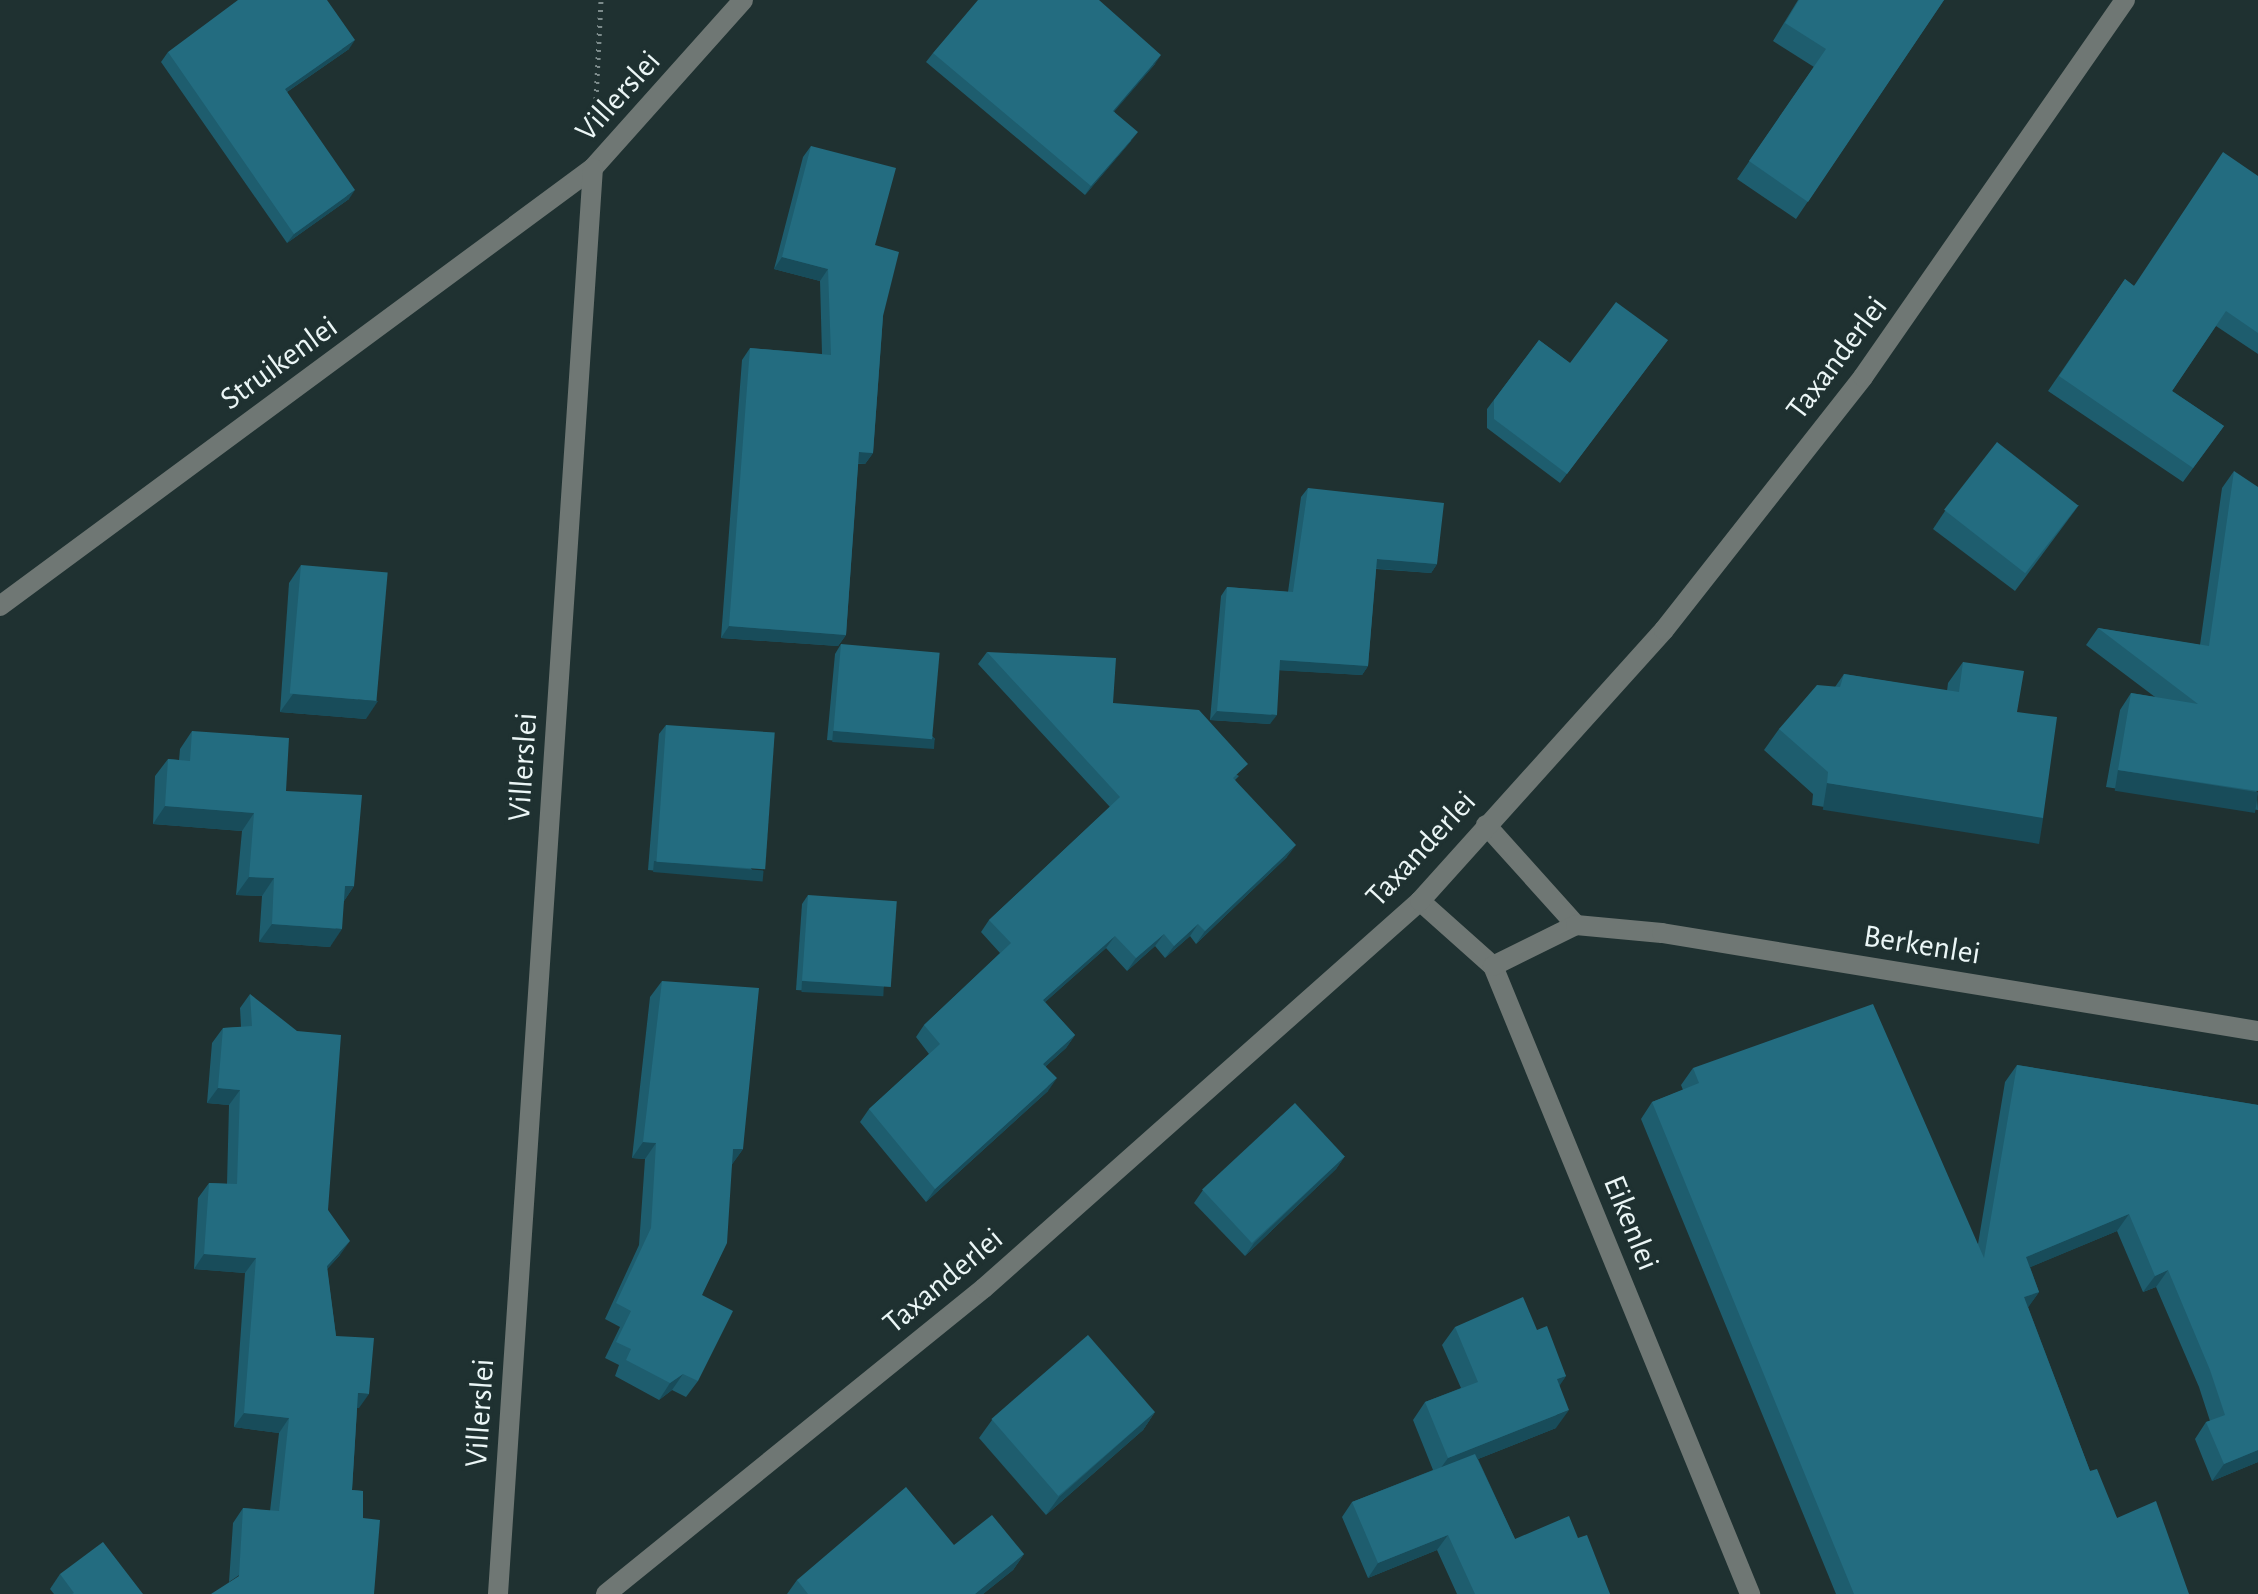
<!DOCTYPE html>
<style>
body{margin:0}
#map{position:relative;width:2258px;height:1594px;overflow:hidden;background:#1f3131;font-family:"Alegreya Sans",sans-serif}
div>[style]{position:absolute}
.path>*{height:5px;margin-top:-2.5px;transform-origin:0;background:repeating-linear-gradient(90deg,#7c8b8b 0 2px,transparent 0 8px)}
.minor>*{height:20px;margin:-10px;padding:0 10px;transform-origin:10px;border-radius:10px;background:#6f7774}
.wall>*{inset:0;background:#1e5d6e}
.shaded-wall>*{inset:0;background:#184c5a;transform-origin:0 0}
.building>*{inset:0;background:#236c80;transform-origin:0 0}
span{translate:-50% -50%;white-space:nowrap;text-align:center;line-height:1.15;-webkit-text-stroke:7px #1f3131;paint-order:stroke}
.street-label{font-size:32px;color:#ebf6f6}
</style>
<div id="map">
<div class="path">
<div style="left:596px;top:99px;width:99px;rotate:-87.1deg"></div>
</div>
<div class="minor">
<div style="left:0;top:606px;width:737px;rotate:-36.45deg"></div>
<div style="left:593px;top:168px;width:225px;rotate:-48.2deg"></div>
<div style="left:1486px;top:825px;width:135px;rotate:48deg"></div>
<div style="left:1420px;top:901px;width:98px;rotate:41.7deg"></div>
<div style="left:1493px;top:966px;width:679px;rotate:67.74deg"></div>
<div style="left:1493px;top:966px;width:93px;rotate:-26.3deg"></div>
<div style="left:1576px;top:925px;width:86px;rotate:5.3deg"></div>
<div style="left:1662px;top:933px;width:604px;rotate:9.34deg"></div>
<div style="left:498px;top:1594px;width:1429px;rotate:-86.19deg"></div>
<div style="left:606px;top:1594px;width:486px;rotate:-39deg"></div>
<div style="left:984px;top:1288px;width:583px;rotate:-41.59deg"></div>
<div style="left:1420px;top:901px;width:365px;rotate:-48deg"></div>
<div style="left:1664px;top:630px;width:322px;rotate:-51.8deg"></div>
<div style="left:1863px;top:377px;width:459px;rotate:-55.2deg"></div>
</div>
<div class="wall">
<div style="clip-path:polygon(1798px 0,1944px 0,1796px 219px,1737px 179px,1814px 67px,1773px 41px)"></div>
<div style="clip-path:polygon(349px 49px,287px 92px,349px 199px,287px 243px,161px 62px,168px 52px)"></div>
<div style="clip-path:polygon(933px 53px,1155px 64px,1114px 111px,1131px 141px,1085px 195px,926px 62px)"></div>
<div style="clip-path:polygon(811px 146px,875px 245px,883px 316px,873px 453px,865px 464px,858px 464px,846px 635px,838px 646px,721px 638px,742px 360px,750px 348px,822px 354px,820px 281px,774px 269px,803px 157px)"></div>
<div style="clip-path:polygon(2258px 176px,2258px 354px,2216px 326px,2172px 391px,2224px 426px,2183px 482px,2048px 391px,2125px 279px,2134px 286px)"></div>
<div style="clip-path:polygon(1539px 340px,1570px 363px,1668px 340px,1560px 483px,1487px 428px,1487px 409px)"></div>
<div style="clip-path:polygon(2234px 471px,2258px 810px,2106px 787px,2120px 710px,2131px 693px,2155px 697px,2086px 645px,2098px 628px,2200px 645px,2222px 488px)"></div>
<div style="clip-path:polygon(1308px 488px,1437px 564px,1431px 573px,1376px 569px,1368px 666px,1362px 675px,1279px 670px,1270px 724px,1210px 720px,1221px 596px,1227px 587px,1288px 592px,1301px 497px)"></div>
<div style="clip-path:polygon(2079px 505px,2015px 591px,1933px 529px,1945px 511px)"></div>
<div style="clip-path:polygon(301px 565px,366px 719px,280px 712px,289px 583px)"></div>
<div style="clip-path:polygon(841px 644px,935px 739px,928px 748px,827px 740px,835px 654px)"></div>
<div style="clip-path:polygon(987px 652px,1113px 703px,1239px 776px,1235px 780px,1287px 857px,1196px 944px,1190px 936px,1165px 958px,1155px 946px,1127px 971px,1106px 948px,1045px 1002px,1075px 1035px,1066px 1048px,1046px 1066px,1048px 1091px,926px 1202px,860px 1122px,869px 1109px,929px 1054px,916px 1037px,924px 1025px,1000px 953px,981px 932px,989px 920px,1110px 807px,978px 664px)"></div>
<div style="clip-path:polygon(1963px 662px,2017px 712px,2043px 818px,2028px 840px,1812px 805px,1813px 794px,1764px 750px,1779px 729px,1835px 687px,1844px 674px,1947px 691px,1948px 683px)"></div>
<div style="clip-path:polygon(666px 725px,758px 880px,648px 870px,659px 734px)"></div>
<div style="clip-path:polygon(192px 731px,286px 791px,354px 886px,344px 901px,330px 947px,259px 942px,262px 896px,236px 895px,242px 831px,153px 824px,155px 776px,168px 759px,179px 760px,180px 749px)"></div>
<div style="clip-path:polygon(808px 895px,884px 986px,878px 995px,796px 990px,802px 904px)"></div>
<div style="clip-path:polygon(662px 981px,743px 1149px,732px 1164px,702px 1295px,698px 1381px,686px 1397px,672px 1390px,659px 1400px,615px 1376px,619px 1365px,605px 1358px,620px 1327px,605px 1319px,639px 1245px,645px 1159px,632px 1158px,650px 997px)"></div>
<div style="clip-path:polygon(250px 994px,328px 1210px,340px 1255px,327px 1269px,336px 1336px,359px 1408px,357px 1408px,352px 1490px,363px 1491px,229px 1582px,233px 1523px,243px 1508px,270px 1511px,279px 1433px,234px 1427px,245px 1273px,194px 1269px,198px 1198px,209px 1183px,227px 1184px,229px 1105px,207px 1103px,212px 1043px,223px 1028px,241px 1027px,240px 1008px)"></div>
<div style="clip-path:polygon(2017px 1065px,2258px 1105px,2258px 1462px,2212px 1481px,2195px 1439px,2206px 1422px,2210px 1421px,2199px 1387px,2156px 1287px,2143px 1292px,2117px 1231px,2030px 1267px,2039px 1292px,2028px 1307px,2090px 1471px,2117px 1518px,2189px 1594px,1836px 1594px,1641px 1119px,1652px 1102px,1683px 1090px,1681px 1085px,1693px 1068px,1978px 1244px,2005px 1082px)"></div>
<div style="clip-path:polygon(1345px 1156px,1336px 1169px,1245px 1256px,1194px 1203px,1203px 1190px)"></div>
<div style="clip-path:polygon(1455px 1327px,1537px 1330px,1566px 1376px,1559px 1385px,1556px 1428px,1478px 1459px,1515px 1539px,1578px 1538px,1610px 1594px,1457px 1594px,1437px 1550px,1368px 1578px,1342px 1517px,1352px 1502px,1433px 1470px,1413px 1420px,1425px 1402px,1461px 1388px,1442px 1345px)"></div>
<div style="clip-path:polygon(1155px 1412px,1143px 1430px,1046px 1515px,979px 1438px,992px 1420px)"></div>
<div style="clip-path:polygon(954px 1545px,1024px 1554px,1013px 1570px,983px 1594px,787px 1594px,797px 1580px)"></div>
<div style="clip-path:polygon(60px 1574px,143px 1594px,54px 1594px,50px 1589px)"></div>
</div>
<div class="shaded-wall">
<div style="clip-path:polygon(355px 40px,349px 49px,278px 98px,285px 89px)"></div>
<div style="clip-path:polygon(1161px 55px,1155px 64px,1107px 120px,1113px 111px)"></div>
<div style="clip-path:polygon(1138px 132px,1131px 141px,1085px 195px,1091px 186px)"></div>
<div style="clip-path:polygon(355px 190px,349px 199px,287px 243px,294px 234px)"></div>
<div style="clip-path:polygon(782px 257px,828px 269px,820px 281px,774px 269px)"></div>
<div style="clip-path:polygon(859px 452px,873px 453px,865px 464px,851px 463px)"></div>
<div style="clip-path:polygon(1377px 559px,1437px 564px,1431px 573px,1370px 568px)"></div>
<div style="clip-path:polygon(729px 626px,846px 635px,838px 646px,721px 638px)"></div>
<div style="clip-path:polygon(1280px 660px,1368px 666px,1362px 675px,1274px 670px)"></div>
<div style="clip-path:polygon(293px 694px,378px 701px,366px 719px,280px 712px)"></div>
<div style="clip-path:polygon(1217px 711px,1277px 715px,1270px 724px,1210px 720px)"></div>
<div style="left:833px;top:731px;width:102px;height:11px;rotate:4deg"></div>
<div style="left:2118px;top:770px;width:142px;height:21px;rotate:9deg"></div>
<div style="left:1827px;top:783px;width:219px;height:27px;rotate:9deg"></div>
<div style="clip-path:polygon(165px 806px,254px 813px,242px 831px,153px 824px)"></div>
<div style="clip-path:polygon(1296px 845px,1287px 857px,1196px 944px,1205px 931px)"></div>
<div style="left:654px;top:861px;width:110px;height:11px;rotate:5deg"></div>
<div style="clip-path:polygon(249px 877px,274px 878px,262px 896px,236px 895px)"></div>
<div style="clip-path:polygon(345px 886px,354px 886px,342px 904px)"></div>
<div style="clip-path:polygon(272px 924px,342px 929px,330px 947px,259px 942px)"></div>
<div style="clip-path:polygon(1198px 924px,1190px 936px,1165px 958px,1174px 946px)"></div>
<div style="clip-path:polygon(1164px 934px,1155px 946px,1127px 971px,1136px 958px)"></div>
<div style="clip-path:polygon(1115px 936px,1106px 948px,1034px 1012px,1043px 1000px)"></div>
<div style="left:802px;top:981px;width:82px;height:11px;rotate:3deg"></div>
<div style="clip-path:polygon(1075px 1035px,1066px 1048px,1035px 1076px,1043px 1064px)"></div>
<div style="clip-path:polygon(1057px 1078px,1048px 1091px,926px 1202px,935px 1189px)"></div>
<div style="clip-path:polygon(218px 1088px,240px 1090px,229px 1105px,207px 1103px)"></div>
<div style="clip-path:polygon(643px 1142px,656px 1143px,645px 1159px,632px 1158px)"></div>
<div style="clip-path:polygon(733px 1149px,743px 1149px,731px 1166px)"></div>
<div style="clip-path:polygon(1345px 1156px,1336px 1169px,1245px 1256px,1254px 1243px)"></div>
<div style="clip-path:polygon(2129px 1214px,2117px 1231px,2014px 1274px,2026px 1257px)"></div>
<div style="clip-path:polygon(350px 1241px,340px 1255px,316px 1281px,327px 1266px)"></div>
<div style="clip-path:polygon(204px 1254px,256px 1258px,245px 1273px,194px 1269px)"></div>
<div style="clip-path:polygon(2168px 1270px,2156px 1287px,2143px 1292px,2155px 1276px)"></div>
<div style="clip-path:polygon(2039px 1292px,2027px 1309px,2024px 1297px)"></div>
<div style="clip-path:polygon(683px 1374px,672px 1390px,659px 1400px,670px 1383px)"></div>
<div style="clip-path:polygon(1566px 1376px,1554px 1394px,1557px 1379px)"></div>
<div style="clip-path:polygon(358px 1393px,369px 1394px,359px 1408px,347px 1408px)"></div>
<div style="clip-path:polygon(1569px 1410px,1556px 1428px,1435px 1476px,1448px 1458px)"></div>
<div style="clip-path:polygon(1155px 1412px,1143px 1430px,1046px 1515px,1059px 1497px)"></div>
<div style="clip-path:polygon(244px 1413px,289px 1418px,279px 1433px,234px 1427px)"></div>
<div style="clip-path:polygon(2258px 1450px,2258px 1462px,2212px 1481px,2224px 1464px)"></div>
<div style="clip-path:polygon(1448px 1535px,1437px 1550px,1368px 1578px,1378px 1563px)"></div>
<div style="clip-path:polygon(1024px 1554px,1013px 1570px,983px 1594px,975px 1594px)"></div>
</div>
<div class="building">
<div style="clip-path:polygon(238px 0,327px 0,355px 40px,285px 89px,355px 190px,294px 234px,168px 52px)"></div>
<div style="clip-path:polygon(978px 0,1099px 0,1161px 55px,1113px 111px,1138px 132px,1091px 186px,933px 53px)"></div>
<div style="clip-path:polygon(1799px 0,1944px 0,1808px 202px,1749px 161px,1826px 49px,1785px 23px)"></div>
<div style="clip-path:polygon(811px 146px,896px 168px,875px 245px,899px 252px,883px 316px,873px 453px,859px 452px,846px 635px,729px 626px,750px 348px,831px 355px,828px 269px,782px 257px)"></div>
<div style="clip-path:polygon(2223px 152px,2258px 176px,2258px 333px,2226px 311px,2172px 391px,2224px 426px,2193px 468px,2059px 376px,2125px 279px,2134px 286px)"></div>
<div style="clip-path:polygon(1616px 302px,1668px 340px,1567px 474px,1494px 419px,1494px 400px,1539px 340px,1570px 363px)"></div>
<div style="left:1997px;top:442px;width:103px;height:86px;rotate:38deg"></div>
<div style="clip-path:polygon(2234px 471px,2258px 487px,2258px 791px,2118px 770px,2131px 693px,2198px 704px,2098px 628px,2209px 646px)"></div>
<div style="clip-path:polygon(1308px 488px,1444px 503px,1437px 564px,1377px 559px,1368px 666px,1280px 660px,1277px 715px,1217px 711px,1227px 587px,1293px 592px)"></div>
<div style="left:301px;top:565px;width:87px;height:129px;rotate:5deg"></div>
<div style="left:841px;top:644px;width:99px;height:87px;rotate:5deg"></div>
<div style="clip-path:polygon(987px 652px,1116px 658px,1113px 703px,1199px 710px,1248px 764px,1233px 778px,1296px 845px,1205px 931px,1198px 924px,1174px 946px,1164px 934px,1136px 958px,1115px 936px,1043px 1000px,1075px 1035px,1043px 1064px,1057px 1078px,935px 1189px,869px 1109px,940px 1044px,924px 1025px,1011px 943px,989px 920px,1120px 797px)"></div>
<div style="clip-path:polygon(1963px 662px,2024px 671px,2017px 712px,2057px 717px,2043px 818px,1827px 783px,1828px 772px,1779px 729px,1817px 685px,1840px 687px,1844px 674px,1959px 692px)"></div>
<div style="left:666px;top:725px;width:109px;height:137px;rotate:4deg"></div>
<div style="clip-path:polygon(192px 731px,289px 738px,286px 791px,362px 795px,354px 886px,345px 886px,342px 929px,272px 924px,274px 878px,249px 877px,254px 813px,165px 806px,168px 759px,190px 761px)"></div>
<div style="left:808px;top:895px;width:89px;height:86px;rotate:4deg"></div>
<div style="clip-path:polygon(662px 981px,759px 988px,743px 1149px,733px 1149px,727px 1243px,702px 1295px,733px 1311px,698px 1381px,683px 1374px,670px 1383px,626px 1360px,631px 1349px,616px 1342px,631px 1311px,616px 1303px,651px 1228px,656px 1143px,643px 1142px)"></div>
<div style="clip-path:polygon(250px 994px,297px 1031px,341px 1035px,328px 1210px,350px 1241px,327px 1266px,336px 1336px,374px 1338px,369px 1394px,358px 1393px,352px 1490px,363px 1491px,363px 1518px,380px 1520px,374px 1594px,211px 1594px,239px 1576px,243px 1508px,279px 1511px,289px 1418px,244px 1413px,256px 1258px,204px 1254px,209px 1183px,237px 1184px,240px 1090px,218px 1088px,223px 1028px,252px 1026px)"></div>
<div style="clip-path:polygon(1873px 1004px,1984px 1258px,2017px 1065px,2258px 1105px,2258px 1450px,2224px 1464px,2206px 1422px,2225px 1415px,2210px 1370px,2168px 1270px,2155px 1276px,2129px 1214px,2026px 1257px,2039px 1292px,2024px 1297px,2090px 1471px,2097px 1469px,2117px 1518px,2156px 1501px,2189px 1594px,1854px 1594px,1652px 1102px,1699px 1083px,1693px 1068px)"></div>
<div style="left:1295px;top:1103px;width:73px;height:127px;rotate:47deg"></div>
<div style="clip-path:polygon(1523px 1297px,1537px 1330px,1547px 1326px,1566px 1376px,1557px 1379px,1569px 1410px,1448px 1458px,1425px 1402px,1478px 1382px,1455px 1327px)"></div>
<div style="left:1088px;top:1335px;width:102px;height:128px;rotate:49deg"></div>
<div style="clip-path:polygon(1475px 1454px,1515px 1539px,1569px 1516px,1578px 1538px,1587px 1535px,1610px 1594px,1475px 1594px,1448px 1535px,1378px 1563px,1352px 1502px)"></div>
<div style="clip-path:polygon(906px 1487px,954px 1545px,992px 1515px,1024px 1554px,975px 1594px,808px 1594px,797px 1580px)"></div>
<div style="clip-path:polygon(103px 1542px,143px 1594px,72px 1594px,74px 1593px,60px 1574px)"></div>
</div>
<div class="street-label">
<span style="left:618px;top:96px;rotate:-48deg">Villerslei</span>
<span style="left:1837px;top:358px;rotate:-53deg">Taxanderlei</span>
<span style="left:279px;top:363px;rotate:-36deg">Struikenlei</span>
<span style="left:523px;top:767px;rotate:-86deg">Villerslei</span>
<span style="left:1421px;top:849px;rotate:-47deg">Taxanderlei</span>
<span style="left:1922px;top:945px;rotate:9deg">Berkenlei</span>
<span style="left:1631px;top:1223px;rotate:68deg">Eikenlei</span>
<span style="left:943px;top:1281px;rotate:-40deg">Taxanderlei</span>
<span style="left:480px;top:1413px;rotate:-86deg">Villerslei</span>
</div>
</div>
